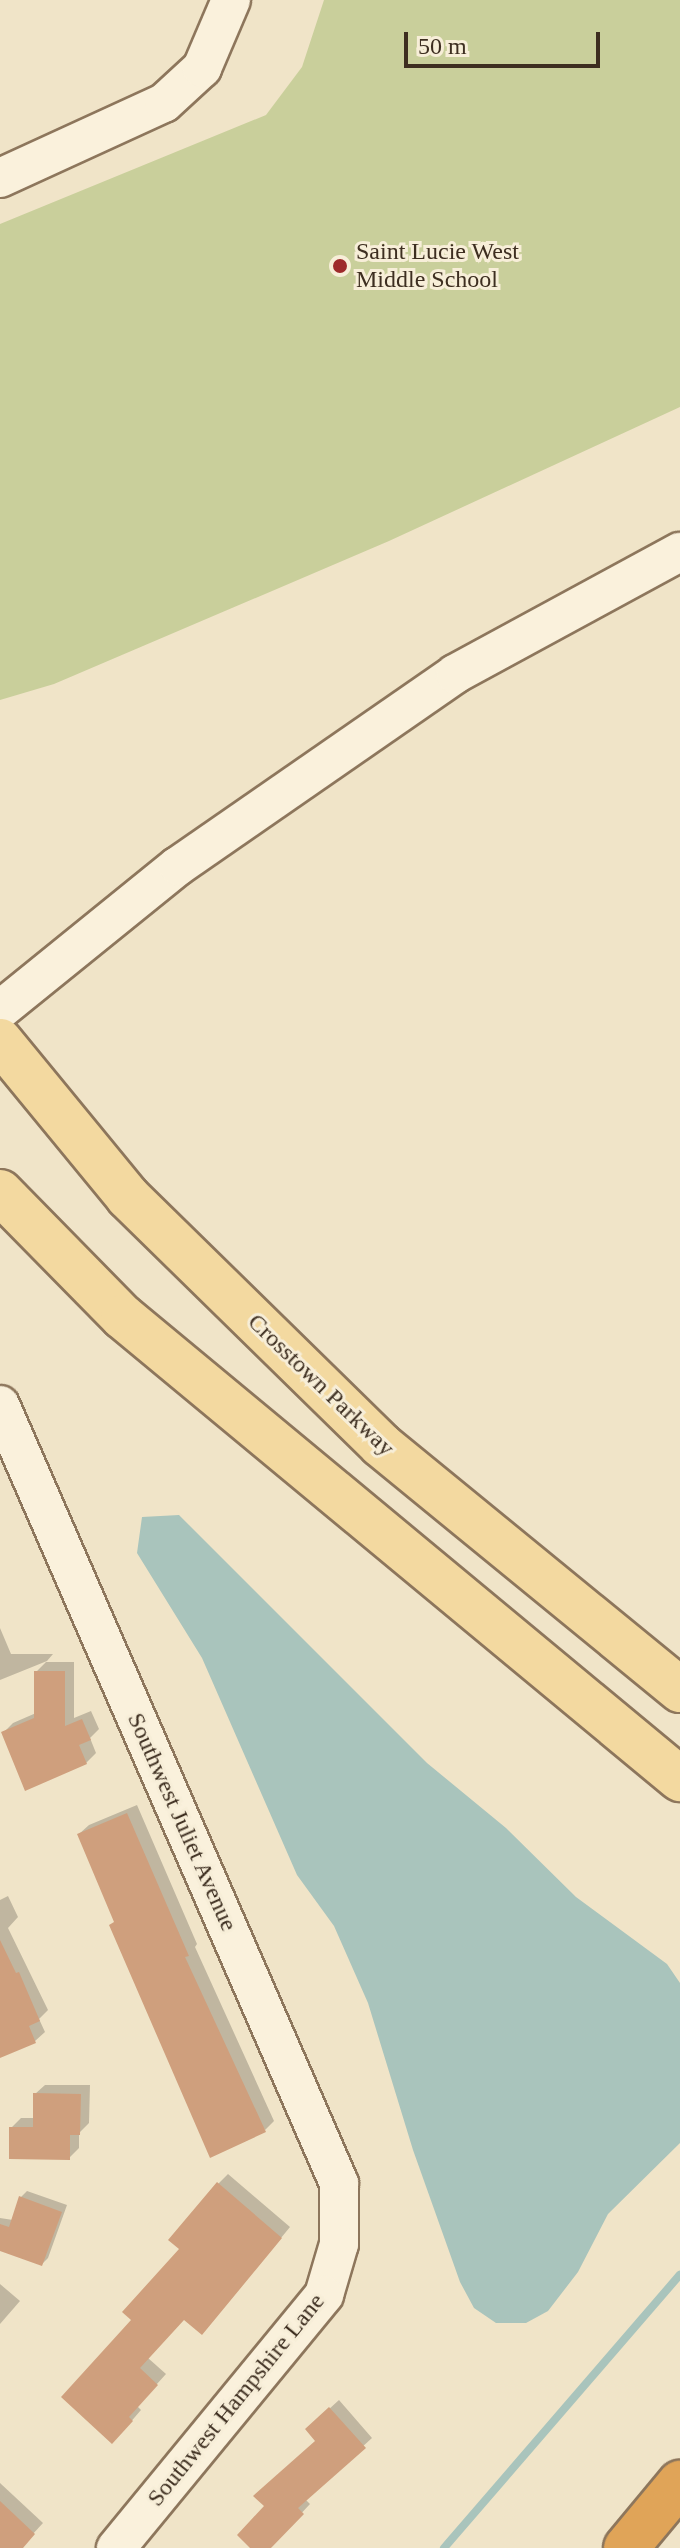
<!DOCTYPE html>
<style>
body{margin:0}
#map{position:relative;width:680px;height:2548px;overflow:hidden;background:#f0e4c8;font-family:"Times New Roman",serif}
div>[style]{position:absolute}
.green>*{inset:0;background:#c9cf9b}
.water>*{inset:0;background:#a9c4bc}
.shadow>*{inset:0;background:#0003}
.stream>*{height:8px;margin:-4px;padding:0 4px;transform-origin:4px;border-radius:4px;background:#a9c4bc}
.building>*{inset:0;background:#cf9f7d}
.roads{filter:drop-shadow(2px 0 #8d765c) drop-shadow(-2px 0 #8d765c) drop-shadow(0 2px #8d765c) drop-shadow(0 -2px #8d765c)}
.minor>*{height:38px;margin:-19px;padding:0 19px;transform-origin:19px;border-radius:19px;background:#faf1dc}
.major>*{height:44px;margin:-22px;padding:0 22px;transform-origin:22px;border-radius:22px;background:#f3d9a0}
.highway>*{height:44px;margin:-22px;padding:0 22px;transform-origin:22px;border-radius:22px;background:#e0a458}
.dots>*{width:22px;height:22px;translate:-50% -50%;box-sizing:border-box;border:4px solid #f7eed8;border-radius:50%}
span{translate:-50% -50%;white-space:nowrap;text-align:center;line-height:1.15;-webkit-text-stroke:6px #f7eed8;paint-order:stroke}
.poi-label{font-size:24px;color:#3d2e20}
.left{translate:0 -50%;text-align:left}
.street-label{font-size:24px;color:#3d2e20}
.scale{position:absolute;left:404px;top:32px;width:196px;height:36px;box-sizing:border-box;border:4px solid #3d2e20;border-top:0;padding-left:10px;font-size:24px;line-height:28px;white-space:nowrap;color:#3d2e20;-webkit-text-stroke:6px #f7eed8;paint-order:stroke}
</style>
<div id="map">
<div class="green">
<div style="clip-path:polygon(324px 0,680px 0,680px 407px,389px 541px,54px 684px,0 700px,0 224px,266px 115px,302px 67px)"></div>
</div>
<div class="water">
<div style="clip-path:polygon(179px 1515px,427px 1763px,506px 1828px,576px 1897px,667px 1964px,680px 1983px,680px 2143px,608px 2214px,578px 2272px,548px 2311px,526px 2323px,496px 2323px,474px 2308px,460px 2282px,413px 2150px,368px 2003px,334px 1926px,297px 1875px,202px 1658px,137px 1553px,142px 1517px)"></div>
</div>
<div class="shadow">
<div style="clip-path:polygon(0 1628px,11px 1654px,53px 1654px,47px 1661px,0 1680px)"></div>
<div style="clip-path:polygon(46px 1662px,74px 1662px,74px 1718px,91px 1711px,99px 1729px,90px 1738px,96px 1753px,86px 1763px,3px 1733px,13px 1723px,36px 1713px,36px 1672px)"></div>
<div style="clip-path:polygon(137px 1805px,197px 1944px,195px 1947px,274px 2121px,265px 2130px,116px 1920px,79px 1834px,89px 1825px)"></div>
<div style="clip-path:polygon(8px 1896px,18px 1917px,8px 1928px,48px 2010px,39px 2019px,45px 2032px,35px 2041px,0 2056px,0 1900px)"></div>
<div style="clip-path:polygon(45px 2085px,90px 2085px,89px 2123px,79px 2133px,79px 2148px,69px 2158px,11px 2128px,21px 2118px,35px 2118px,35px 2094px)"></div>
<div style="clip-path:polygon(228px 2174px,290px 2227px,211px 2323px,185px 2317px,148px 2358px,166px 2374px,137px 2406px,141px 2410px,122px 2432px,134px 2320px,182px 2249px,218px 2184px)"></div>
<div style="clip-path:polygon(27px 2191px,67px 2205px,48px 2258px,42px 2264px,0 2249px,0 2218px,13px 2220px,21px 2197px)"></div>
<div style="clip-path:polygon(0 2284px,20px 2301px,0 2324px)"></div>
<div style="clip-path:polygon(339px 2400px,372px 2438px,305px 2499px,310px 2504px,269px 2548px,253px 2548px,267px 2506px,318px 2440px,316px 2421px)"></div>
<div style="clip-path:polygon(0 2483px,43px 2523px,20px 2548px,0 2548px)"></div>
</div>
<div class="stream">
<div style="left:444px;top:2548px;width:361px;rotate:-49.2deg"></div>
</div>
<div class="building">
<div style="clip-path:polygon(34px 1671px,65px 1671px,65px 1726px,82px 1719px,91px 1740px,79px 1745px,87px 1764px,25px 1791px,1px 1732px,34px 1718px)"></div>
<div style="clip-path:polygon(127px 1813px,189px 1956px,185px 1957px,266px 2132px,210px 2158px,109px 1925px,114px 1922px,77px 1834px)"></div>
<div style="clip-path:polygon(0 1940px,16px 1973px,19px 1972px,40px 2021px,29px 2026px,36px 2043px,0 2058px)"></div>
<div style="clip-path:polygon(33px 2093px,81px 2094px,80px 2135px,70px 2135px,70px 2160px,9px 2159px,9px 2127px,33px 2127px)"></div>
<div style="clip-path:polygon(217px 2182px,282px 2238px,202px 2335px,184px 2320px,140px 2368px,158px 2385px,129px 2417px,133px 2421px,112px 2444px,61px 2397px,131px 2320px,122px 2312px,179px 2249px,168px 2240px)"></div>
<div style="clip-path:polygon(19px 2196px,62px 2212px,42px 2266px,0 2251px,0 2224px,9px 2227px)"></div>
<div style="clip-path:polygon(329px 2407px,366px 2448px,298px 2508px,304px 2514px,271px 2548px,250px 2548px,237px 2535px,264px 2506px,253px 2496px,315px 2441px,305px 2429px)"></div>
<div style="clip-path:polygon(0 2501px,35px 2534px,23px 2548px,0 2548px)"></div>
</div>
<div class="roads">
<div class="minor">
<div style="left:0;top:178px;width:180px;rotate:-24.6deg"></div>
<div style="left:164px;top:103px;width:52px;rotate:-42.6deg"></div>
<div style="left:202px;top:68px;width:74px;rotate:-66.9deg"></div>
<div style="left:0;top:1010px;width:229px;rotate:-39deg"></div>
<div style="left:178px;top:866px;width:337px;rotate:-34.7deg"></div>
<div style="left:455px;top:674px;width:256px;rotate:-28.5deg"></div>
<div style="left:0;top:1405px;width:849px;rotate:66.46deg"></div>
<div style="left:339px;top:2183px;width:61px;rotate:90deg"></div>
<div style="left:339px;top:2244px;width:53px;rotate:106.4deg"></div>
<div style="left:324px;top:2295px;width:328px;rotate:129.4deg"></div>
</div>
<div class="major">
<div style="left:0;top:1041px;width:202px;rotate:50.6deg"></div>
<div style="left:128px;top:1197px;width:354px;rotate:44.4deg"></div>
<div style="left:381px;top:1445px;width:387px;rotate:39.3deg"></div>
<div style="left:0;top:1192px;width:175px;rotate:45.5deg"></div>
<div style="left:123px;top:1317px;width:724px;rotate:39.67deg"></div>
</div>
<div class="highway">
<div style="left:626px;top:2548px;width:85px;rotate:-50.3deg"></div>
</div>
</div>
<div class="dots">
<div style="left:340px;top:266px;background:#9e2a2b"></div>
</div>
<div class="poi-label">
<span class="left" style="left:356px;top:266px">Saint Lucie West<br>Middle School</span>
</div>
<div class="street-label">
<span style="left:321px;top:1385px;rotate:44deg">Crosstown Parkway</span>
<span style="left:182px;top:1822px;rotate:66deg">Southwest Juliet Avenue</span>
<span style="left:236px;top:2400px;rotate:-51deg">Southwest Hampshire Lane</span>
</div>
<div class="scale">50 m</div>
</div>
